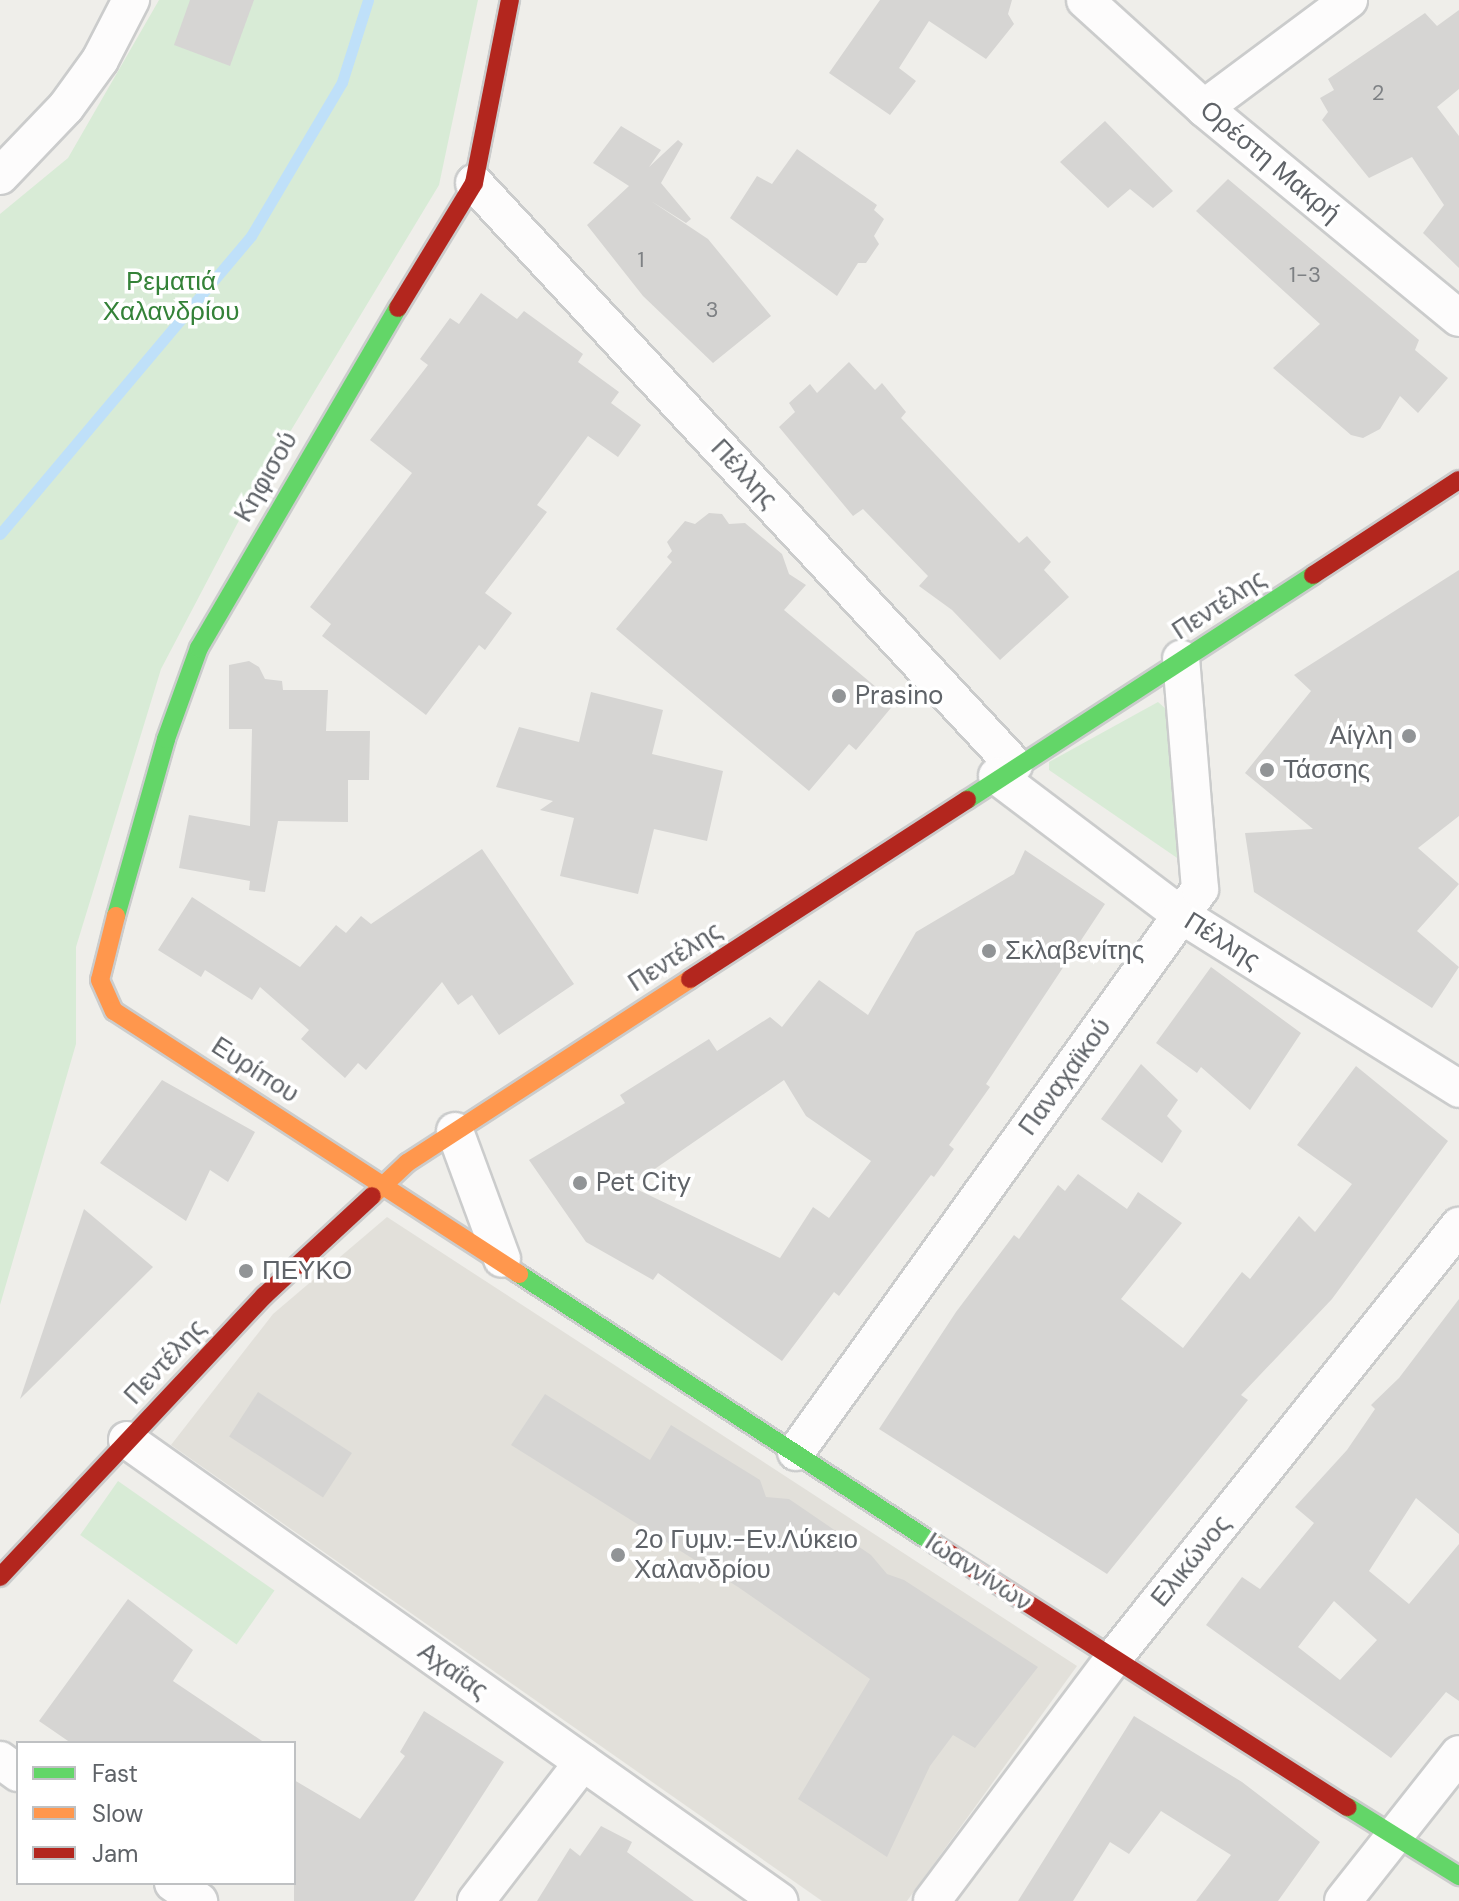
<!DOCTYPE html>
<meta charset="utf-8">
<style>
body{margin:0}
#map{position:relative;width:1459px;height:1901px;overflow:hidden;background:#efeeea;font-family:"DM Sans",sans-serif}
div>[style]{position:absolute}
.education>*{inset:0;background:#e2e0da}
.green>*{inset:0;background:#d8ebd6;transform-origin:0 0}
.stream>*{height:11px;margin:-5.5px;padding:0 5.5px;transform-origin:5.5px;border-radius:5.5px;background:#bfe0f9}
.building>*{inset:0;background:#d6d5d3;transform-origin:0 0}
.roads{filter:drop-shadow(2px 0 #cbcccc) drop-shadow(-2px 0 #cbcccc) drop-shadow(0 2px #cbcccc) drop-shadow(0 -2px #cbcccc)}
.street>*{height:36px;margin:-18px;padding:0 18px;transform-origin:18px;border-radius:18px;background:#fdfcfc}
.fast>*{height:18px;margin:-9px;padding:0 9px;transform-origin:9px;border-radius:9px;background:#63d668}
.slow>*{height:18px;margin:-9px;padding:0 9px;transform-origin:9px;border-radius:9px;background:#ff974d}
.jam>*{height:18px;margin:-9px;padding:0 9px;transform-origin:9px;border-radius:9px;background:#b3261e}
.dots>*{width:22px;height:22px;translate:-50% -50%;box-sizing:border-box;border:4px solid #fff;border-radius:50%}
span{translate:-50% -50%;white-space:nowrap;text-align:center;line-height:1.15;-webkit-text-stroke:7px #fff;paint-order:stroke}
.number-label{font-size:22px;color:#7e8184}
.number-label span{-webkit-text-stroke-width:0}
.street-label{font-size:26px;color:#5f6368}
.park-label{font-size:26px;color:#348238}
.poi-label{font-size:26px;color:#5f6368}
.left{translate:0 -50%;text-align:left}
.right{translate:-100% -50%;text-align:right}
.legend{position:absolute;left:16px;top:1741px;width:280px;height:144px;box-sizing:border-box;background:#fff;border:2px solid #bfc1c3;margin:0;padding:10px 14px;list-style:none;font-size:24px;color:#5f6368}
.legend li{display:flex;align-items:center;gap:16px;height:40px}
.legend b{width:40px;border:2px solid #bfc1c3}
</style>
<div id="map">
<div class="education">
<div style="clip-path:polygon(387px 1217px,1077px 1666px,907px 1901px,822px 1901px,171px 1445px,273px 1314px)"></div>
</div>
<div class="green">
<div style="clip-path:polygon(159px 0,478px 0,439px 185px,255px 490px,161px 669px,76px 947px,76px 1044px,0 1305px,0 214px,68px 158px)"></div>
<div style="clip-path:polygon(1158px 702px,1166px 709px,1187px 851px,1183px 862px,1049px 770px,1049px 762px)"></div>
<div style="left:118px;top:1481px;width:191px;height:66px;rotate:35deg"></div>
</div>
<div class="stream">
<div style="left:0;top:534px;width:390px;rotate:-49.9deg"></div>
<div style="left:251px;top:236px;width:179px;rotate:-59.4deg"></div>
<div style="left:342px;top:82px;width:86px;rotate:-72.4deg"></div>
</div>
<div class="building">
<div style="clip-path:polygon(190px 0,254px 0,230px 66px,174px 45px)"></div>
<div style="clip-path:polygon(880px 0,1012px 0,1008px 14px,1014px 24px,986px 59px,929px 21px,899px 68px,916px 81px,890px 115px,829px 73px)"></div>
<div style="clip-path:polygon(1459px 10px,1459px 89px,1437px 107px,1459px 136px,1459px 268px,1423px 233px,1444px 205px,1412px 157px,1369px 178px,1322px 120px,1328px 112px,1320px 98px,1334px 90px,1328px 79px,1425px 13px,1437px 26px)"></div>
<div style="clip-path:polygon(1105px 121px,1173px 191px,1153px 208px,1130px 189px,1108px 208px,1060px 162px)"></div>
<div style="clip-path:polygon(621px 126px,661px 150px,649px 167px,678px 140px,683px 144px,661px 183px,691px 219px,686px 223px,651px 201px,708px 239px,771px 316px,713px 363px,643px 296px,587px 225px,629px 186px,593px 163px)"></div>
<div style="clip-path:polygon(797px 149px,877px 205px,874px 210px,884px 219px,874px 236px,879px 244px,866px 263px,858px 263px,837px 296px,730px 218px,757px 176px,772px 184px)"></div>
<div style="clip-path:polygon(1228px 179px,1419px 340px,1415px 350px,1448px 378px,1418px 413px,1400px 396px,1380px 429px,1363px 438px,1351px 435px,1273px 368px,1320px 324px,1196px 211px)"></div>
<div style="clip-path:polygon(481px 293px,517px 319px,524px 311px,583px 354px,578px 362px,619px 392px,611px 403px,641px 425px,618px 457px,588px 436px,537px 505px,547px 512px,485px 593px,512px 613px,485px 650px,479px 645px,426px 715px,322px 636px,331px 624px,310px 607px,412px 473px,370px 440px,428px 365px,420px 359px,450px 318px,459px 324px)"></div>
<div style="clip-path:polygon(849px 362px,875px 390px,882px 383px,906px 412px,901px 418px,1019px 543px,1027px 536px,1051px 562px,1044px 570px,1069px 597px,1000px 660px,952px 610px,919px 586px,928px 576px,863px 509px,853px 516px,779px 427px,795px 412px,789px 403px,810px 384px,817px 393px)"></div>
<div style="clip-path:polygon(709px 513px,722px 514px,729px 524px,745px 523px,782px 554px,789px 574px,806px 585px,784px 610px,895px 703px,856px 750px,849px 744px,809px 791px,616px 629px,672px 562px,667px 557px,672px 551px,667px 542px,685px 521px,695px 524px)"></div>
<div style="clip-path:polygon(1459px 570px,1459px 816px,1418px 848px,1459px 884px,1417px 931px,1459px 967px,1432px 1008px,1254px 892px,1245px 833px,1313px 829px,1245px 773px,1311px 691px,1294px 675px)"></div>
<div style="clip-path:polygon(249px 661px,259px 667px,265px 679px,282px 681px,283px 690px,328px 690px,326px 731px,370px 731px,369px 780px,348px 780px,348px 822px,278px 821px,265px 892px,249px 890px,250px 881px,179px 868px,189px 815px,250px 826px,252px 729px,229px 729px,229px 665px)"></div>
<div style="clip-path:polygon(591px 692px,663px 710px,652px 754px,723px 771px,707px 841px,654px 829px,638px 894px,560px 876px,574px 818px,540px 810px,553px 801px,496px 787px,519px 727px,579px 742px)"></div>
<div style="clip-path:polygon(482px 849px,574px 984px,499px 1035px,472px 995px,458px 1005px,442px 982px,366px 1070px,358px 1063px,345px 1078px,301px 1039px,309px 1030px,260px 987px,252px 1000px,205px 970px,201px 977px,158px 950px,192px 897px,300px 967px,336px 925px,346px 933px,361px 916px,371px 924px)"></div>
<div style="clip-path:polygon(evenodd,1025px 850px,1105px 904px,986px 1084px,990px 1087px,949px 1145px,954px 1149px,934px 1177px,931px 1175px,839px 1296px,834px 1292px,782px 1361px,658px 1273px,653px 1280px,586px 1242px,529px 1160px,625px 1103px,620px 1095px,709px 1039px,717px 1051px,770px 1017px,782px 1027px,819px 980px,868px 1015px,916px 932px,1014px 874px,1025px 850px,784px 1080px,806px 1116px,871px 1161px,829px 1218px,813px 1207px,780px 1258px,630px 1186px,784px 1080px)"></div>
<div style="clip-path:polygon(1211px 967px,1301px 1033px,1250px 1110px,1201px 1067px,1197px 1073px,1156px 1043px)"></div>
<div style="clip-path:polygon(1141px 1064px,1178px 1100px,1167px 1116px,1182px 1131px,1162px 1163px,1101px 1119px)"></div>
<div style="clip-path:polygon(1356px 1066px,1448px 1141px,1332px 1299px,1241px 1395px,1248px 1400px,1107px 1574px,879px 1429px,956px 1312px,1014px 1235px,1019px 1239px,1058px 1185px,1065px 1191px,1078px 1174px,1127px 1209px,1138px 1192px,1182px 1223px,1121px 1299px,1183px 1348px,1242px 1272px,1250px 1279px,1299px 1216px,1315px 1232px,1352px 1184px,1297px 1145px)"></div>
<div style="clip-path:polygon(162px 1080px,255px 1132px,228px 1182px,210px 1170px,186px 1221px,100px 1163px)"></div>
<div style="clip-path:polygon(84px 1209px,153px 1267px,20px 1399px)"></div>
<div style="clip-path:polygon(evenodd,1459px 1299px,1459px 1534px,1416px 1498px,1369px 1571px,1409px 1604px,1459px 1544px,1459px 1701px,1446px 1692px,1391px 1758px,1206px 1625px,1242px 1577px,1260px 1589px,1314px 1523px,1295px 1507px,1347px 1450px,1375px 1409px,1371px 1405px,1399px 1378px,1459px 1299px,1334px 1601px,1377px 1640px,1340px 1680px,1298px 1647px,1334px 1601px)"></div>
<div style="left:258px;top:1392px;width:112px;height:53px;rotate:33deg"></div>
<div style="clip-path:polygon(545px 1394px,650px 1460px,671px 1425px,760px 1480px,766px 1497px,789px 1499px,871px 1555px,887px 1574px,904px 1580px,1038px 1667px,975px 1748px,953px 1735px,930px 1766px,887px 1857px,798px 1799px,870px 1679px,738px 1587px,511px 1445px)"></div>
<div style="clip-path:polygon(128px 1599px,193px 1650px,173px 1681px,265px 1743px,71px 1743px,39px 1721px)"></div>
<div style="clip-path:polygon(424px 1711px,504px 1762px,414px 1901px,294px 1901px,294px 1780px,360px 1819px,405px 1756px,400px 1752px)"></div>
<div style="clip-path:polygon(1134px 1716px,1242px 1782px,1320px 1842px,1278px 1901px,1196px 1901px,1231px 1855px,1161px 1811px,1129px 1854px,1110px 1842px,1073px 1901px,1018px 1901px)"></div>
<div style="clip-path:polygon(601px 1826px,632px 1842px,627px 1852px,694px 1901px,537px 1901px,570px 1848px,580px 1856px)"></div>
</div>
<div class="roads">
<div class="street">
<div style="left:1085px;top:0;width:161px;rotate:42.2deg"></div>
<div style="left:1204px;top:108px;width:330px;rotate:39.5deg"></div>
<div style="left:1204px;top:108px;width:181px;rotate:-36.7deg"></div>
<div style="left:0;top:176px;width:95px;rotate:-46.3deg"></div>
<div style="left:66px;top:107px;width:58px;rotate:-54.1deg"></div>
<div style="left:100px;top:60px;width:68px;rotate:-62.7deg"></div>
<div style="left:474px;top:183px;width:794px;rotate:47.14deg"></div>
<div style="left:997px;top:776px;width:231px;rotate:37.1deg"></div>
<div style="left:1181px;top:915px;width:328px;rotate:32deg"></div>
<div style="left:455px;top:1131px;width:136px;rotate:69.8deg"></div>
<div style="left:127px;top:1440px;width:799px;rotate:35.26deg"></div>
<div style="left:796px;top:1452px;width:693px;rotate:-54.34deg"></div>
<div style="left:1200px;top:889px;width:231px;rotate:-94.7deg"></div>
<div style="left:0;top:1760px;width:22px;rotate:36deg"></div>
<div style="left:173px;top:1883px;width:32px;rotate:35deg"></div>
<div style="left:476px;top:1901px;width:175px;rotate:-52.4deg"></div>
<div style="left:932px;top:1901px;width:301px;rotate:-53.2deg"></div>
<div style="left:1112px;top:1660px;width:556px;rotate:-51.36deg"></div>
<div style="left:1343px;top:1901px;width:187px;rotate:-51.7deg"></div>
</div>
<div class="fast">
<div style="left:967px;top:800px;width:413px;rotate:-33deg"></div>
<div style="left:116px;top:916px;width:184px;rotate:-74.2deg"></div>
<div style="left:166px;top:739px;width:97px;rotate:-70.1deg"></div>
<div style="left:199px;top:648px;width:394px;rotate:-59.7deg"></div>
<div style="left:519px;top:1274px;width:497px;rotate:33deg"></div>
<div style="left:1348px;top:1807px;width:131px;rotate:31.9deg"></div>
</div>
<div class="slow">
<div style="left:116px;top:916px;width:66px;rotate:104deg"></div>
<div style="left:100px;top:980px;width:34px;rotate:66deg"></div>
<div style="left:114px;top:1011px;width:483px;rotate:33deg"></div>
<div style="left:372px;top:1196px;width:48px;rotate:-43.3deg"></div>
<div style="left:407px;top:1163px;width:338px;rotate:-33deg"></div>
</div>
<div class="jam">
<div style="left:398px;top:308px;width:146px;rotate:-58.7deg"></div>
<div style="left:474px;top:183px;width:187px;rotate:-78.9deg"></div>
<div style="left:1313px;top:575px;width:174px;rotate:-33.1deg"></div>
<div style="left:690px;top:979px;width:330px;rotate:-32.9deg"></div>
<div style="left:936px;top:1545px;width:488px;rotate:32.5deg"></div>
<div style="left:0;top:1577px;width:386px;rotate:-46.8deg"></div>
<div style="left:264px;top:1296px;width:147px;rotate:-42.8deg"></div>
</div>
</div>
<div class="dots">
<div style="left:839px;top:696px;background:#919496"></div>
<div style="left:1409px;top:736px;background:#919496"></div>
<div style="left:1267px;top:770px;background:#919496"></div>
<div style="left:989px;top:951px;background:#919496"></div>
<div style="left:580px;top:1183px;background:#919496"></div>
<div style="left:246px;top:1271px;background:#919496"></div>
<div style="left:618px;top:1555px;background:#919496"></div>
</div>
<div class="number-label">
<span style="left:1378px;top:93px">2</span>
<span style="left:641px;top:260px">1</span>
<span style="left:1305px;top:275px">1-3</span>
<span style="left:712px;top:310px">3</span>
</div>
<div class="street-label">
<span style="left:1270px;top:162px;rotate:40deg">Ορέστη Μακρή</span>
<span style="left:744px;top:474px;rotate:47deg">Πέλλης</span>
<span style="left:266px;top:477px;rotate:-60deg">Κηφισού</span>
<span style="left:1219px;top:605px;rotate:-33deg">Πεντέλης</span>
<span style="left:1222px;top:941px;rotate:32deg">Πέλλης</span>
<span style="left:675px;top:957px;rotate:-33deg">Πεντέλης</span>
<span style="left:255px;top:1070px;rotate:33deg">Ευρίπου</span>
<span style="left:1065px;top:1077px;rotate:-54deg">Παναχαϊκού</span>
<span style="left:165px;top:1362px;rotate:-47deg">Πεντέλης</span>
<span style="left:1191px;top:1561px;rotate:-51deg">Ελικώνος</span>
<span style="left:978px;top:1572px;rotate:33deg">Ιωαννίνων</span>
<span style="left:453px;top:1671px;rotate:35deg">Αχαΐας</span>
</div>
<div class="park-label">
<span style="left:171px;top:297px">Ρεματιά<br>Χαλανδρίου</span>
</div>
<div class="poi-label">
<span class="left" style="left:855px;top:696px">Prasino</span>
<span class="right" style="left:1393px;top:736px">Αίγλη</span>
<span class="left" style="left:1283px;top:770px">Τάσσης</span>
<span class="left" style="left:1005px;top:951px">Σκλαβενίτης</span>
<span class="left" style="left:596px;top:1183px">Pet City</span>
<span class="left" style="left:262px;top:1271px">ΠΕΥΚΟ</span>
<span class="left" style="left:634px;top:1555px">2ο Γυμν.-Εν.Λύκειο<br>Χαλανδρίου</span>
</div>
<ul class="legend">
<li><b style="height:10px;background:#63d668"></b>Fast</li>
<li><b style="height:10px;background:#ff974d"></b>Slow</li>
<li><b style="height:10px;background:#b3261e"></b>Jam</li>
</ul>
</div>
